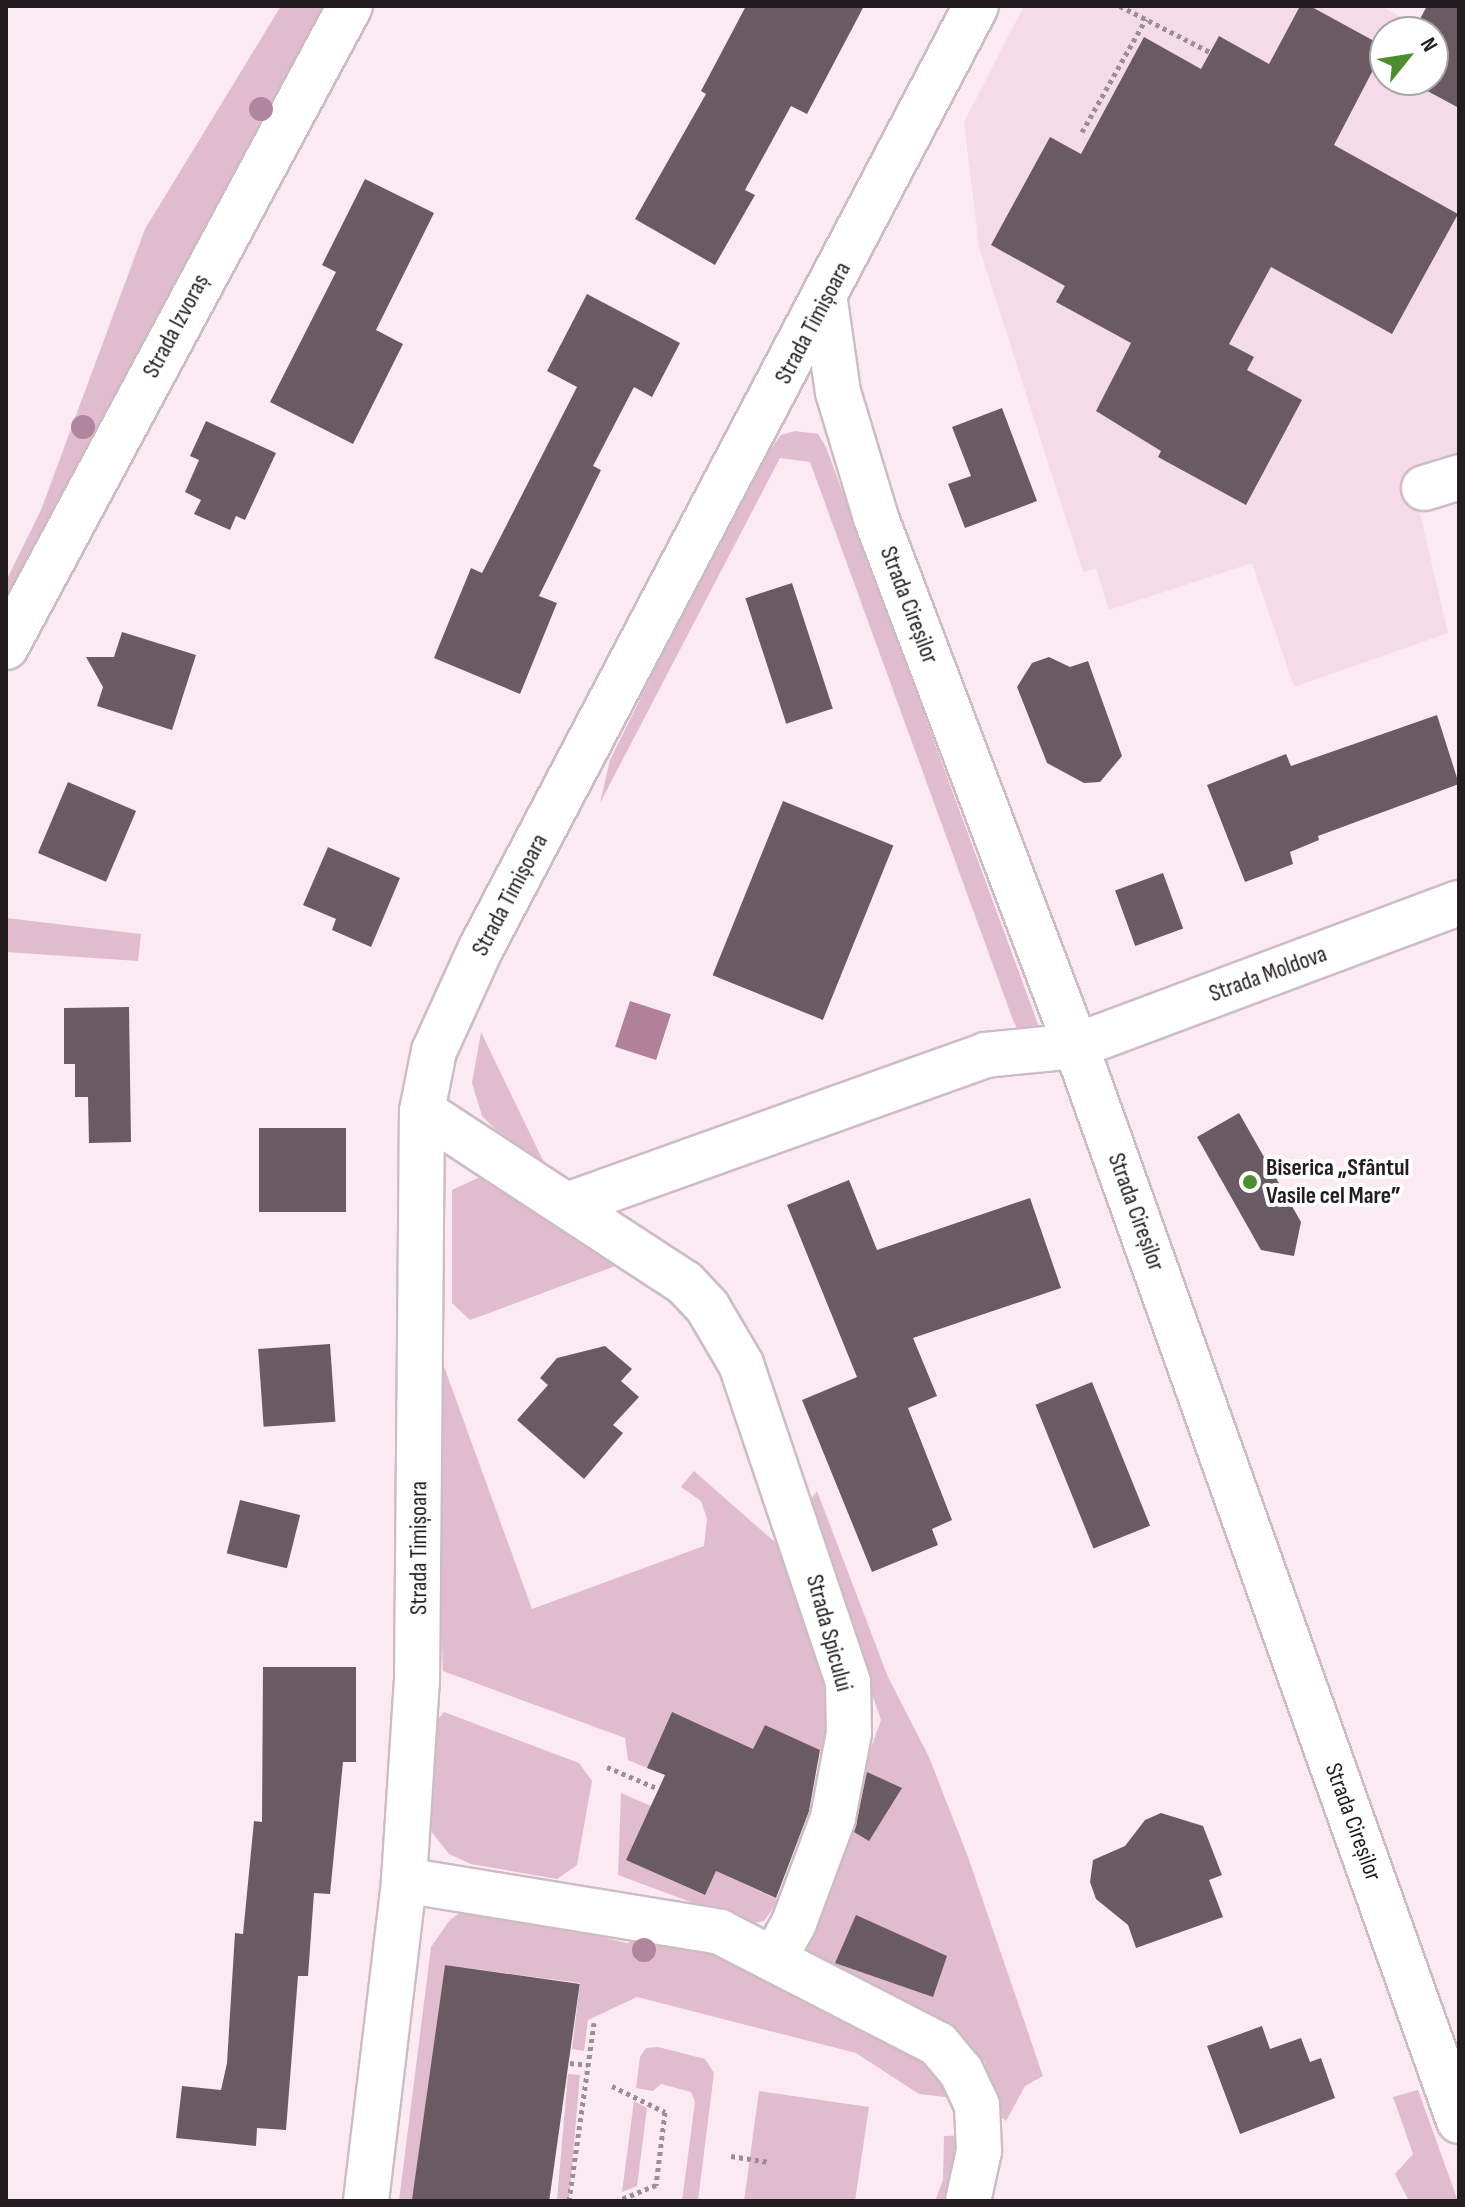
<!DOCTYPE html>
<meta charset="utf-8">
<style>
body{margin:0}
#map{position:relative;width:1465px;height:2207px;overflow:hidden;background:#fceaf3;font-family:"Sofia Sans Condensed",sans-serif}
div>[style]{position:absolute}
.built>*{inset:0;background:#f5dbe8}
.green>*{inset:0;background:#e0bcce;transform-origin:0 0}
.water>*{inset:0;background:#b18199;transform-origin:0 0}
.building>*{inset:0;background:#6a5b62;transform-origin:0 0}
.path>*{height:5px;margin-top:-2.5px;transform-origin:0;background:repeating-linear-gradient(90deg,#9b8e94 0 4px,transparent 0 8px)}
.roads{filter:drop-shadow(2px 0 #cebcc4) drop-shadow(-2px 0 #cebcc4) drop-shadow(0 2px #cebcc4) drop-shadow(0 -2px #cebcc4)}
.minor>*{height:44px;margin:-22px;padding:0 22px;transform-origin:22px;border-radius:22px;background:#fff}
.trees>*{width:24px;height:24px;margin:-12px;border-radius:50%;background:#b0869e}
.dots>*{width:22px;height:22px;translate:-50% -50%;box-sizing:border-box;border:4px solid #fff;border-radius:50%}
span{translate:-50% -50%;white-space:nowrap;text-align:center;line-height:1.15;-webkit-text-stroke:8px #fff;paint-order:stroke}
.street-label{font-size:24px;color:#231d20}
.poi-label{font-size:24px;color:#231d20;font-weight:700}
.left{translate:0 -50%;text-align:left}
.frame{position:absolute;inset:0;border:8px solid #231d20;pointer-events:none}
.north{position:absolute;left:1369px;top:16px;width:80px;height:80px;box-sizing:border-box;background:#fff;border:2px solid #a7a5a6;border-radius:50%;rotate:60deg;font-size:22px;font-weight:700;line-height:32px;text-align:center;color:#231d20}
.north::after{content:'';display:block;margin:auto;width:28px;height:36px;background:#4f8e2f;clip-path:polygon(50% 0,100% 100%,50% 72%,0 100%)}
</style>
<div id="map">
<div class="built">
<div style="clip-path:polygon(evenodd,1024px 6px,1380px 6px,1417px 25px,1459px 6px,1459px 453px,1425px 465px,1419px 509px,1448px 633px,1294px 687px,1252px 563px,1109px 610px,1096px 569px,1083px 572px,979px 247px,964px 122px,1024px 6px,1385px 32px,1433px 32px,1433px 80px,1385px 80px,1385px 32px)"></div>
</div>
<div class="green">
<div style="clip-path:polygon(281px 6px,331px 6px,6px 623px,6px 581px,41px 510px,145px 229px)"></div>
<div style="clip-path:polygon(795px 431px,818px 434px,826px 447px,1039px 1027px,1019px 1032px,1013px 1020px,810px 462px,780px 458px,600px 803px,610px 760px,752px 474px,781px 435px)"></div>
<div style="clip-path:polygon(6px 918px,141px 934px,138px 961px,6px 952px)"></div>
<div style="clip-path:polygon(481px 1032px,549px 1173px,540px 1174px,482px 1116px,472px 1083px)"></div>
<div style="clip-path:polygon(480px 1177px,618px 1265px,470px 1320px,452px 1303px,452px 1190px)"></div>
<div style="clip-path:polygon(431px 1353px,442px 1361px,532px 1609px,704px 1546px,707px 1519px,701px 1501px,681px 1487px,694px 1471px,794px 1559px,827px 1660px,832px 1710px,824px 1752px,765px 1725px,753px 1749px,647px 1768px,628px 1760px,625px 1738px,443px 1671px)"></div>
<div style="clip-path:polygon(817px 1491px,888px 1677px,929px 1757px,968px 1857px,1043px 2076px,1025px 2086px,1006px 2121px,997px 2113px,985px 2063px,966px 2041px,807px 1962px,802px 1941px,881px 1720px,806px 1506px)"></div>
<div style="clip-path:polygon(444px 1712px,579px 1763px,592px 1781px,577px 1865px,557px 1879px,471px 1864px,449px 1854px,427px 1826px,433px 1725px)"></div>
<div style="clip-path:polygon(621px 1793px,651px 1806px,627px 1860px,704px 1895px,716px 1871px,779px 1900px,764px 1921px,750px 1924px,618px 1875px)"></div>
<div style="clip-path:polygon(468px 1906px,627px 1943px,662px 1932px,687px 1933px,935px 2059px,963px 2099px,919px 2094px,856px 2053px,637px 1997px,588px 2020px,584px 2051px,572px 2049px,580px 1983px,445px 1965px,413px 2201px,399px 2201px,431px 1947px,449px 1921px)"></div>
<div style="clip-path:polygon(658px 2047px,705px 2059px,714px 2073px,698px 2201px,682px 2201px,695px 2102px,691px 2092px,661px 2084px,653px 2091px,636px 2088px,640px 2057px,646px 2048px)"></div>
<div style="left:568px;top:2074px;width:12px;height:128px;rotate:5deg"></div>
<div style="clip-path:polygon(1418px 2090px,1458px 2201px,1409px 2201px,1395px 2174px,1413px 2154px,1393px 2097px)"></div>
<div style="clip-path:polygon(759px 2091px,869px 2107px,855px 2201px,744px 2201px)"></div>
<div style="clip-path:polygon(634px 2101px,647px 2108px,637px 2186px,622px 2192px)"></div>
<div style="clip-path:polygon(968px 2135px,952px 2201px,935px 2201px,943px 2180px,944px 2136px)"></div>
</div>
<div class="water">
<div style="left:630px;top:1001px;width:43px;height:48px;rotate:18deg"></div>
</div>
<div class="building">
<div style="clip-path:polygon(746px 6px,864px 6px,807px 114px,791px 106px,745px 190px,755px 195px,715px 265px,635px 219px,706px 94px,701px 91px)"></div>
<div style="clip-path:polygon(1300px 6px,1310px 6px,1385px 47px,1334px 145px,1458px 214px,1392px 334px,1271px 267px,1229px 344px,1254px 357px,1247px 370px,1302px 400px,1246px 505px,1158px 457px,1161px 451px,1096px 411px,1131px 343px,1056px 302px,1065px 286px,991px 245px,1050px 137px,1081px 154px,1144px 37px,1201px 69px,1219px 36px,1269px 64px)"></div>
<div style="clip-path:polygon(1427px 6px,1459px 6px,1459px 108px,1407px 80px,1433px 80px,1433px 32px,1413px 32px)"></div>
<div style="clip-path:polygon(365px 179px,434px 213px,376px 330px,403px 344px,353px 444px,270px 402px,336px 272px,322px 265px)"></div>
<div style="clip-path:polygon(587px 294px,680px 343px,652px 397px,634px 387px,593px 466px,601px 470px,539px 596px,557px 603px,520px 694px,434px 658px,471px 568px,482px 573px,577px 387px,547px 371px)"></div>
<div style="clip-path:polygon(1002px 408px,1037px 501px,965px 528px,948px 484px,971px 476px,952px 427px)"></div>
<div style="clip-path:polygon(206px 421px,276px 453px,245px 520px,236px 516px,230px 530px,194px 514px,201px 500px,185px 492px,199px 460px,190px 456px)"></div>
<div style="left:792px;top:583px;width:132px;height:49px;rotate:72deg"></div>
<div style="clip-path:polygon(122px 632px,196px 655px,172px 730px,97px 706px,103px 687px,86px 657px,114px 657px)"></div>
<div style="clip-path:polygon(1049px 657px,1070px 667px,1088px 661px,1122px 756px,1100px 782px,1084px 783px,1047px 763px,1017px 687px,1032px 663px)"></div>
<div style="clip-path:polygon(1437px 715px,1459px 784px,1318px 836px,1319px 840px,1290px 852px,1293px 864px,1245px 882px,1207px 785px,1286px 754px,1291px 766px)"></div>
<div style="left:68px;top:782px;width:74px;height:77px;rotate:23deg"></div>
<div style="left:783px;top:801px;width:119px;height:188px;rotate:22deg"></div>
<div style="clip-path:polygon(328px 847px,400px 878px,371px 947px,332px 930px,336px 919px,303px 905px)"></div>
<div style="left:1163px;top:873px;width:59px;height:51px;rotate:70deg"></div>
<div style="clip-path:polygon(129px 1007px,131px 1142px,89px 1143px,88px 1097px,75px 1097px,75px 1064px,64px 1064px,64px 1008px)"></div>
<div style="clip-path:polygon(1239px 1113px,1301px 1222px,1294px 1256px,1261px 1250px,1197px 1137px)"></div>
<div style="left:259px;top:1128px;width:87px;height:84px"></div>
<div style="clip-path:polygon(849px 1180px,877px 1250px,1030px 1198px,1061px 1288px,913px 1338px,937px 1396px,908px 1408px,952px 1520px,932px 1529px,938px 1545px,872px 1572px,802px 1400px,857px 1377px,787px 1205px)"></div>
<div style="left:330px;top:1344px;width:78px;height:72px;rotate:86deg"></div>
<div style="clip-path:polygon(605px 1346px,632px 1369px,621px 1381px,639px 1397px,613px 1425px,623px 1433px,584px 1479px,517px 1420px,548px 1385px,540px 1378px,557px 1358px)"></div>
<div style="left:1092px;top:1382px;width:155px;height:61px;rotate:68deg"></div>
<div style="left:240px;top:1500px;width:62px;height:55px;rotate:14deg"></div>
<div style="clip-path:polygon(263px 1667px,356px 1667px,356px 1762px,343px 1762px,330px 1894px,314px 1893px,308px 1976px,298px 1976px,286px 2130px,257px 2128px,256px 2146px,176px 2138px,182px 2086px,221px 2090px,227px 2063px,235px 1933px,243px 1934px,254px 1821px,262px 1822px)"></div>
<div style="clip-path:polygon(672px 1712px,753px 1749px,765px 1725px,820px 1750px,809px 1811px,776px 1898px,716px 1871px,705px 1895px,626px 1860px,665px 1775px,647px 1768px)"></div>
<div style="clip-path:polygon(867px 1772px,902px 1788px,869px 1841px,854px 1832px)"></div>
<div style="clip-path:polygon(1161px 1813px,1203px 1826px,1222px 1875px,1209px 1880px,1223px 1917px,1136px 1948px,1128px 1925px,1096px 1899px,1090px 1882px,1093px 1860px,1125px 1846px,1145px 1820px)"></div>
<div style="clip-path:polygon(856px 1915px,947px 1956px,933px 1997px,835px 1963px)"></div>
<div style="left:445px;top:1965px;width:136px;height:238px;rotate:8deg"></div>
<div style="clip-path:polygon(1262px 2026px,1270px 2049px,1301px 2038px,1310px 2062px,1321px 2058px,1335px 2098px,1240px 2134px,1207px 2046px)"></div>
</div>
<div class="path">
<div style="left:1120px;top:6px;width:101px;rotate:27.1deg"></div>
<div style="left:1082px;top:132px;width:130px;rotate:-60.5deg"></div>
<div style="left:607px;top:1767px;width:56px;rotate:22.9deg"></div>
<div style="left:570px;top:2063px;width:18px;rotate:6deg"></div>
<div style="left:612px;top:2086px;width:59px;rotate:26.1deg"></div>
<div style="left:665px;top:2112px;width:74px;rotate:97deg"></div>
<div style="left:656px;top:2185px;width:42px;rotate:157.7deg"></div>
<div style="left:731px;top:2156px;width:37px;rotate:9deg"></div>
<div style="left:569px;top:2201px;width:180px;rotate:-82deg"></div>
</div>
<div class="roads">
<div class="minor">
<div style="left:825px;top:301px;width:92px;rotate:81.9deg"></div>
<div style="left:838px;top:392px;width:132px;rotate:73.2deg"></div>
<div style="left:876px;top:518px;width:565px;rotate:69.25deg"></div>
<div style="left:1076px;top:1046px;width:1141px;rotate:70.39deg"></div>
<div style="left:1424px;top:488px;width:37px;rotate:-17deg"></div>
<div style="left:6px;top:647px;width:727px;rotate:-61.78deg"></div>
<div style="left:422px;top:1111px;width:314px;rotate:33.2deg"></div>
<div style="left:685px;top:1283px;width:34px;rotate:47deg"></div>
<div style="left:708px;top:1308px;width:65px;rotate:59.5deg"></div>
<div style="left:741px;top:1364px;width:336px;rotate:71.4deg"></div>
<div style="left:848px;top:1682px;width:51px;rotate:88.9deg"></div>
<div style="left:849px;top:1733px;width:86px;rotate:100.7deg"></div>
<div style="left:833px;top:1818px;width:112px;rotate:110.4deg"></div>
<div style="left:794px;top:1923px;width:39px;rotate:119deg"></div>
<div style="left:570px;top:1204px;width:441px;rotate:-19.7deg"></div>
<div style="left:985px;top:1055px;width:91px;rotate:-5.6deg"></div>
<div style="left:1076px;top:1046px;width:409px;rotate:-20.5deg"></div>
<div style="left:404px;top:1880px;width:320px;rotate:9.3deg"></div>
<div style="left:720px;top:1932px;width:245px;rotate:27.2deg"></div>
<div style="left:938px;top:2044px;width:35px;rotate:50deg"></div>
<div style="left:961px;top:2071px;width:38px;rotate:65deg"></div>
<div style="left:977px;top:2105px;width:46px;rotate:87.5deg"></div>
<div style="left:979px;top:2151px;width:51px;rotate:102.4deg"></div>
<div style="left:366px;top:2201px;width:323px;rotate:-83.2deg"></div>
<div style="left:404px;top:1880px;width:199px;rotate:-86.3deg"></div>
<div style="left:417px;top:1681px;width:570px;rotate:-89.5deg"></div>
<div style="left:422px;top:1111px;width:61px;rotate:-78.7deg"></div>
<div style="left:434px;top:1051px;width:111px;rotate:-65.5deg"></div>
<div style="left:480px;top:950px;width:1066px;rotate:-62.28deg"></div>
</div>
</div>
<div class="trees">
<div style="left:261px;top:109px"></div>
<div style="left:83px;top:427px"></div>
<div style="left:644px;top:1950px"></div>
</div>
<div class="dots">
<div style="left:1250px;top:1182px;background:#4f8e2f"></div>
</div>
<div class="street-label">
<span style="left:813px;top:323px;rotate:-62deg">Strada Timișoara</span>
<span style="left:176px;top:326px;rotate:-62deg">Strada Izvoraș</span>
<span style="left:909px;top:605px;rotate:69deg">Strada Cireșilor</span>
<span style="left:510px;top:895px;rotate:-62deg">Strada Timișoara</span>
<span style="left:1268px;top:974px;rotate:-20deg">Strada Moldova</span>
<span style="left:1136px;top:1212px;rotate:70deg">Strada Cireșilor</span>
<span style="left:419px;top:1548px;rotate:-90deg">Strada Timișoara</span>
<span style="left:829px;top:1633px;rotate:75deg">Strada Spicului</span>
<span style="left:1353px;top:1822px;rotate:70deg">Strada Cireșilor</span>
</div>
<div class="poi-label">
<span class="left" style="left:1266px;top:1182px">Biserica „Sfântul<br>Vasile cel Mare”</span>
</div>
<div class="frame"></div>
<div class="north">N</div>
</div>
